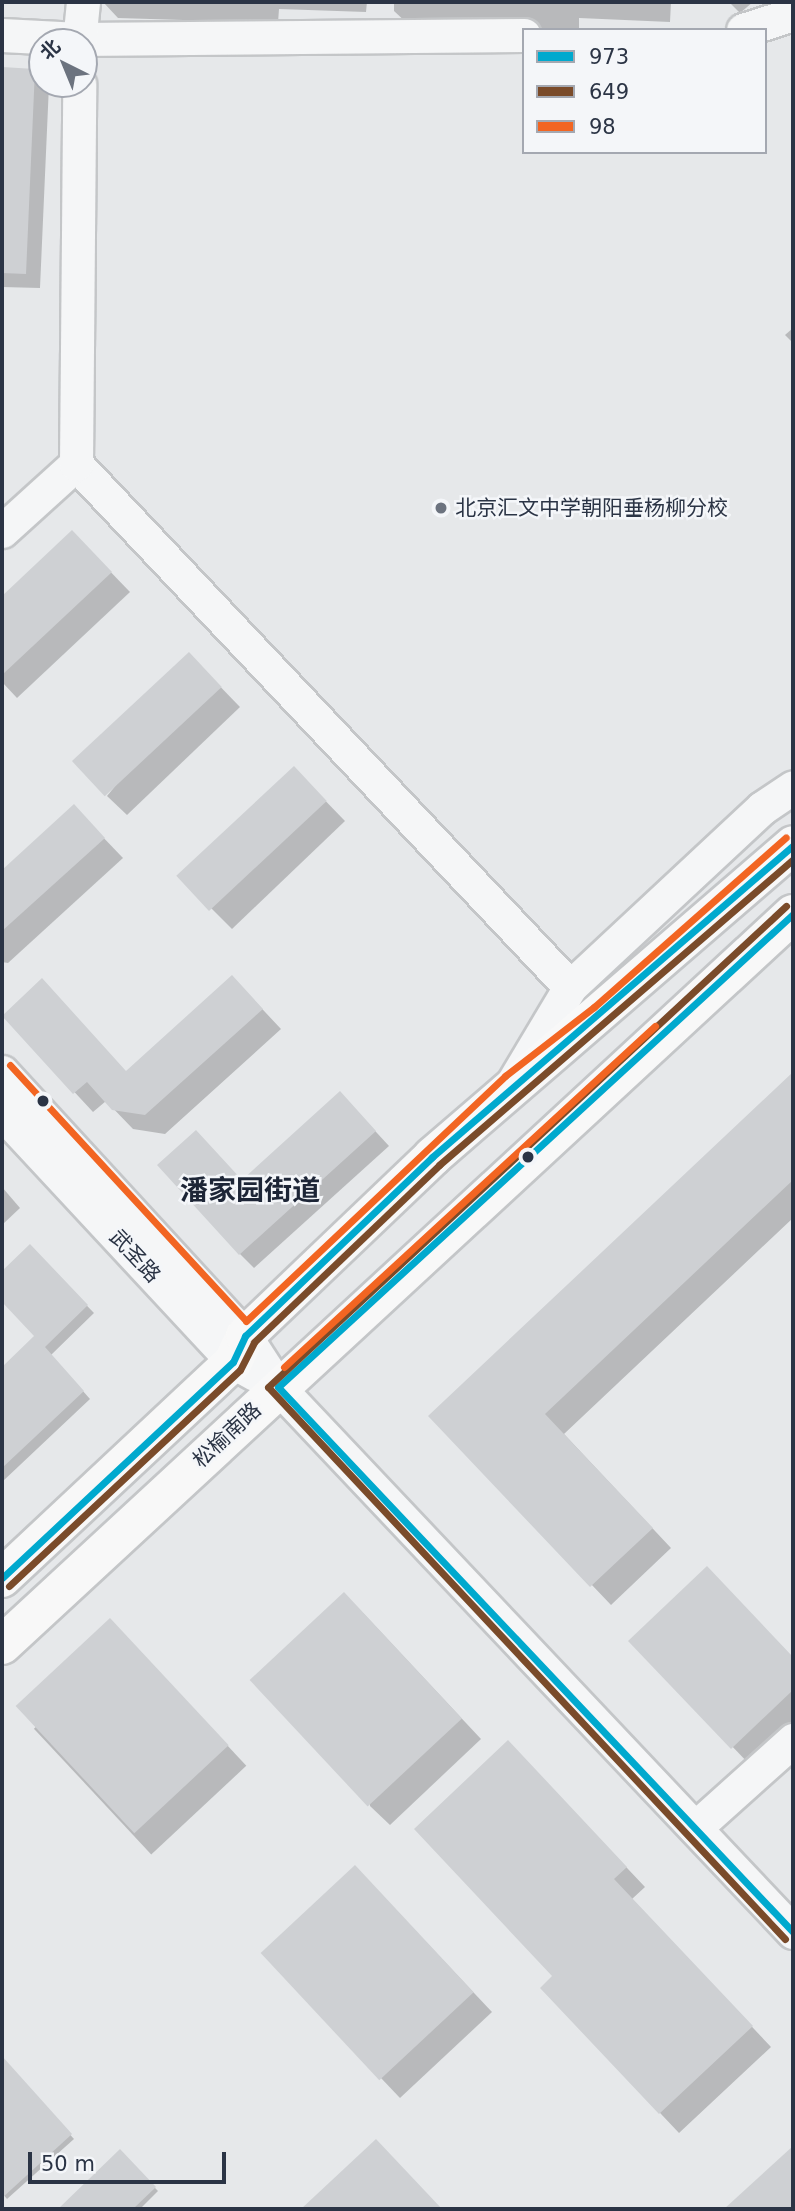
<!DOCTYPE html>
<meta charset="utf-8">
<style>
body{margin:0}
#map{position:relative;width:795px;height:2211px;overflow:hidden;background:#e6e8ea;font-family:"DejaVu Sans","Noto Sans SC",sans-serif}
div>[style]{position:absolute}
.shadow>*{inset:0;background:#0003;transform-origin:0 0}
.building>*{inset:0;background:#ced0d3;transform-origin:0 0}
.roads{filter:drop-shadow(2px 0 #c4c6c8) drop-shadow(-2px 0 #c4c6c8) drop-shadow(0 2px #c4c6c8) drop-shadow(0 -2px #c4c6c8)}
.minor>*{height:33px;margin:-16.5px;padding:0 16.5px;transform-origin:16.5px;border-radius:16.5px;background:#f5f6f7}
.major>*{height:38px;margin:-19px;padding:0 19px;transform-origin:19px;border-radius:19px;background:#f8f8f8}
.bus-1>*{height:7px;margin:-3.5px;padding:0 3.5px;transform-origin:3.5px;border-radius:3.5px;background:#00a9ce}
.bus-2>*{height:7px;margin:-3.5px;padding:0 3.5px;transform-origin:3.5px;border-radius:3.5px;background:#7a4b2a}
.bus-3>*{height:7px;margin:-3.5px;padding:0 3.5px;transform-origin:3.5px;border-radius:3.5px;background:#f26522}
.dots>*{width:19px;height:19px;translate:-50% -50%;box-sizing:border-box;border:4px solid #f4f6f9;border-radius:50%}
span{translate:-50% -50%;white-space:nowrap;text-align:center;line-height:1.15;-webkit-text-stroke:5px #f4f6f9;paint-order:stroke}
.poi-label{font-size:21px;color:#2b3445}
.left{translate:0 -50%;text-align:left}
.street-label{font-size:21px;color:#2b3445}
.district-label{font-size:28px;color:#1d2536;font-weight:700}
.frame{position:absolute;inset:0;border:4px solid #2b3445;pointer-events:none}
.legend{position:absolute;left:522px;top:28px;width:245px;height:126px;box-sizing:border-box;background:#f4f6f9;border:2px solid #a4a8b1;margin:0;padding:9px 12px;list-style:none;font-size:21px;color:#2b3445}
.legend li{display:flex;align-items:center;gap:14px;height:35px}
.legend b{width:35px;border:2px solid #a4a8b1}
.north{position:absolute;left:28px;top:28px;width:70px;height:70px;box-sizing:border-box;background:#f4f6f9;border:2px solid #a4a8b1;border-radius:50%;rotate:317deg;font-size:19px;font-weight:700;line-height:28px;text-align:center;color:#2b3445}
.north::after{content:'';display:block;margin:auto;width:24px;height:32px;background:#6c737f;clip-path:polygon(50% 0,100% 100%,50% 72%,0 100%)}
.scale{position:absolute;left:28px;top:2152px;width:198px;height:32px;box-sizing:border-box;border:4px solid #2b3445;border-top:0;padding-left:9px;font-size:21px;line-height:24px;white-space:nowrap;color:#2b3445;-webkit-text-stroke:5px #f4f6f9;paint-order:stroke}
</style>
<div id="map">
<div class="shadow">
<div style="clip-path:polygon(367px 2px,366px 12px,279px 9px,278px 23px,118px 18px,103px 2px)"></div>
<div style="clip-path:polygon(394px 2px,671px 2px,670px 22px,579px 18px,579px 30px,524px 30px,409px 25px,394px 11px)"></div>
<div style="clip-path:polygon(729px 2px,753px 2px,740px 13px)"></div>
<div style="clip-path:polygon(2px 69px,34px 70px,42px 84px,49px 85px,40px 288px,2px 287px)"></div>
<div style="clip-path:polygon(793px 328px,793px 343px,785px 335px)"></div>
<div style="clip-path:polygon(72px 532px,130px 592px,17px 698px,2px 682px,2px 598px)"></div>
<div style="clip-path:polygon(208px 674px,240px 707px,127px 815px,107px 796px)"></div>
<div style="clip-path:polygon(313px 788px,345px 821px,232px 929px,180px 877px)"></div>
<div style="clip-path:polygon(74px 807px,123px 858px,8px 963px,2px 962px,2px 872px)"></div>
<div style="clip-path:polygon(251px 997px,281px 1029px,165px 1134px,133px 1129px,106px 1101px,93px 1112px,3px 1015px,127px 1072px)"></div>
<div style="clip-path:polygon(793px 1074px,793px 1218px,564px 1434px,671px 1548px,611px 1605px,431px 1416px)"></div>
<div style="clip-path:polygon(354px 1108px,389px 1146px,254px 1268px,240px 1254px,242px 1182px)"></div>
<div style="clip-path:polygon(2px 1187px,20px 1208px,2px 1225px)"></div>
<div style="clip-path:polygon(30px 1247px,94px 1313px,51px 1355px,90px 1399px,2px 1482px,2px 1369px,37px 1336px,2px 1300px,2px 1274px)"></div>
<div style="clip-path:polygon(726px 1588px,793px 1658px,793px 1728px,752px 1767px,631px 1641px)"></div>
<div style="clip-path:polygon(363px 1613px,481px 1739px,390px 1825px,370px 1806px)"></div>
<div style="left:129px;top:1640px;width:172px;height:130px;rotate:47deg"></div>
<div style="clip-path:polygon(527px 1762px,645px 1887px,632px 1899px,771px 2047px,679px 2133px,542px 1988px,555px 1976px)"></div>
<div style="clip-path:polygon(374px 1887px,492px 2012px,400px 2098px,263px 1954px)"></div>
<div style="clip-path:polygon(7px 2064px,74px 2139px,7px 2199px,2px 2193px,2px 2068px)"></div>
<div style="clip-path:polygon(376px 2141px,441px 2209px,303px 2209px)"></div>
<div style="clip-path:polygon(793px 2148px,793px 2209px,727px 2209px)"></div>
<div style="clip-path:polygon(120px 2152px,158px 2191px,140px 2209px,61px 2209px)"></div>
</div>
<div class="building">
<div style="clip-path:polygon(2px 67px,35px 69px,26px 274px,2px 273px)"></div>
<div style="clip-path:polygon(72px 530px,112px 572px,2px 675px,2px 596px)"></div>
<div style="left:189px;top:652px;width:48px;height:160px;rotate:47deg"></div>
<div style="left:294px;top:766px;width:48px;height:161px;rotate:47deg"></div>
<div style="clip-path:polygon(74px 804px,105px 838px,2px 931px,2px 870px)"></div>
<div style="clip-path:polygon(232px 975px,263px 1009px,145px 1115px,112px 1110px,87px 1082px,73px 1094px,2px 1016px,42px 978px,126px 1071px)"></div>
<div style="clip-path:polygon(793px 1072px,793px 1180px,545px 1414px,653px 1528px,590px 1587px,428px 1416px)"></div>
<div style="clip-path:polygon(340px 1091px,376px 1131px,239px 1255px,157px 1165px,196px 1130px,242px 1180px)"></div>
<div style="clip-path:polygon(30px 1244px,88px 1305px,45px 1347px,84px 1391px,2px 1468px,2px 1367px,34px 1336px,2px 1302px,2px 1271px)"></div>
<div style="clip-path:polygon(707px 1566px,793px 1657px,793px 1690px,731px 1749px,628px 1641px)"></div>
<div style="left:344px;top:1592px;width:173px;height:129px;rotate:47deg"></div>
<div style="left:110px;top:1618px;width:174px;height:129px;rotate:47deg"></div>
<div style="clip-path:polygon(508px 1740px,627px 1867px,614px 1879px,753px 2026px,659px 2114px,540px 1988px,552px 1976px,414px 1829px)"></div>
<div style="left:355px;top:1865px;width:174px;height:129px;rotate:47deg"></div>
<div style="clip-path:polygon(2px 2056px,72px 2134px,2px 2198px)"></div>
<div style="clip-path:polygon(376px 2139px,442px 2209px,301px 2209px)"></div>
<div style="clip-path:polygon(793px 2146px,793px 2209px,724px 2209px)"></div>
<div style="clip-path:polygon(120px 2149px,156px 2187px,133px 2209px,58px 2209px)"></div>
</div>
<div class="roads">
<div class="minor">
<div style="left:743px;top:30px;width:52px;rotate:-17.7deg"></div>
<div style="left:2px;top:35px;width:77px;rotate:3deg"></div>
<div style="left:79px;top:39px;width:445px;rotate:-0.5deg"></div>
<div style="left:79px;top:42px;width:40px;rotate:-84.3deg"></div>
<div style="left:76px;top:464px;width:719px;rotate:46.63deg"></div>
<div style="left:2px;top:531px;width:100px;rotate:-42.2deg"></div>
<div style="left:76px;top:464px;width:380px;rotate:-89.5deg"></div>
<div style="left:2px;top:1072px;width:359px;rotate:47.4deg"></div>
<div style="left:245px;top:1336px;width:61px;rotate:57.1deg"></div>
<div style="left:278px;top:1387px;width:750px;rotate:46.62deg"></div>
<div style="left:515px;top:1079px;width:107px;rotate:-59.1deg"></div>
<div style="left:570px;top:987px;width:262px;rotate:-43deg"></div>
<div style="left:762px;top:808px;width:37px;rotate:-34deg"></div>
<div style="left:2px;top:1113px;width:340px;rotate:47.1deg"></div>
<div style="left:233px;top:1362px;width:25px;rotate:29deg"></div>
<div style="left:695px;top:1828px;width:132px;rotate:-41.9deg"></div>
</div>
<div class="major">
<div style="left:2px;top:1578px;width:316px;rotate:-43.1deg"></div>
<div style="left:233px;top:1362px;width:29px;rotate:-65deg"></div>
<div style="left:245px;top:1336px;width:259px;rotate:-43.7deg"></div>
<div style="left:432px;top:1157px;width:477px;rotate:-40.8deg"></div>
<div style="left:2px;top:1645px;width:1077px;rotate:-42.74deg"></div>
</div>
</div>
<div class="bus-1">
<div style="left:793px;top:914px;width:699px;rotate:137.43deg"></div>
<div style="left:278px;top:1387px;width:750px;rotate:46.62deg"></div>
<div style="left:2px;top:1578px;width:316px;rotate:-43.1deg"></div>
<div style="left:233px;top:1362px;width:29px;rotate:-65deg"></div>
<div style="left:245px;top:1336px;width:259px;rotate:-43.7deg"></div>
<div style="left:432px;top:1157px;width:477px;rotate:-40.8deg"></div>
</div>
<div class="bus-2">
<div style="left:9px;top:1586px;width:316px;rotate:-43.1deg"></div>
<div style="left:240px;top:1370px;width:31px;rotate:-63deg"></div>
<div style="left:254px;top:1342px;width:256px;rotate:-43.7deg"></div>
<div style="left:439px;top:1165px;width:468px;rotate:-40.8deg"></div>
<div style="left:785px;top:1939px;width:756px;rotate:-133.12deg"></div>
<div style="left:268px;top:1387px;width:707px;rotate:-42.88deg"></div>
</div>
<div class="bus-3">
<div style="left:10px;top:1065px;width:348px;rotate:47.3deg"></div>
<div style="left:246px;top:1321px;width:357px;rotate:-43.4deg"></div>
<div style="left:505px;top:1076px;width:113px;rotate:-37.8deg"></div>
<div style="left:594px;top:1007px;width:256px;rotate:-41.5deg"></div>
<div style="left:284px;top:1367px;width:504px;rotate:-42.59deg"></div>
</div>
<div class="dots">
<div style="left:441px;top:508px;background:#6c737f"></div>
<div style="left:43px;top:1101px;background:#2b3445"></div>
<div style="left:528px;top:1157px;background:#2b3445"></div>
</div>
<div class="poi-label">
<span class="left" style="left:455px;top:508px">北京汇文中学朝阳垂杨柳分校</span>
</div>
<div class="street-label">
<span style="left:135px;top:1256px;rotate:47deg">武圣路</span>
<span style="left:227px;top:1435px;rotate:-43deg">松榆南路</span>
</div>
<div class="district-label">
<span style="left:250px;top:1191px">潘家园街道</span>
</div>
<div class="frame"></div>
<ul class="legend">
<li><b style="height:9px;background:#00a9ce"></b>973</li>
<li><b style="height:9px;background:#7a4b2a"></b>649</li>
<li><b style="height:9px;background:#f26522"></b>98</li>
</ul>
<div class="north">北</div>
<div class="scale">50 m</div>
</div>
